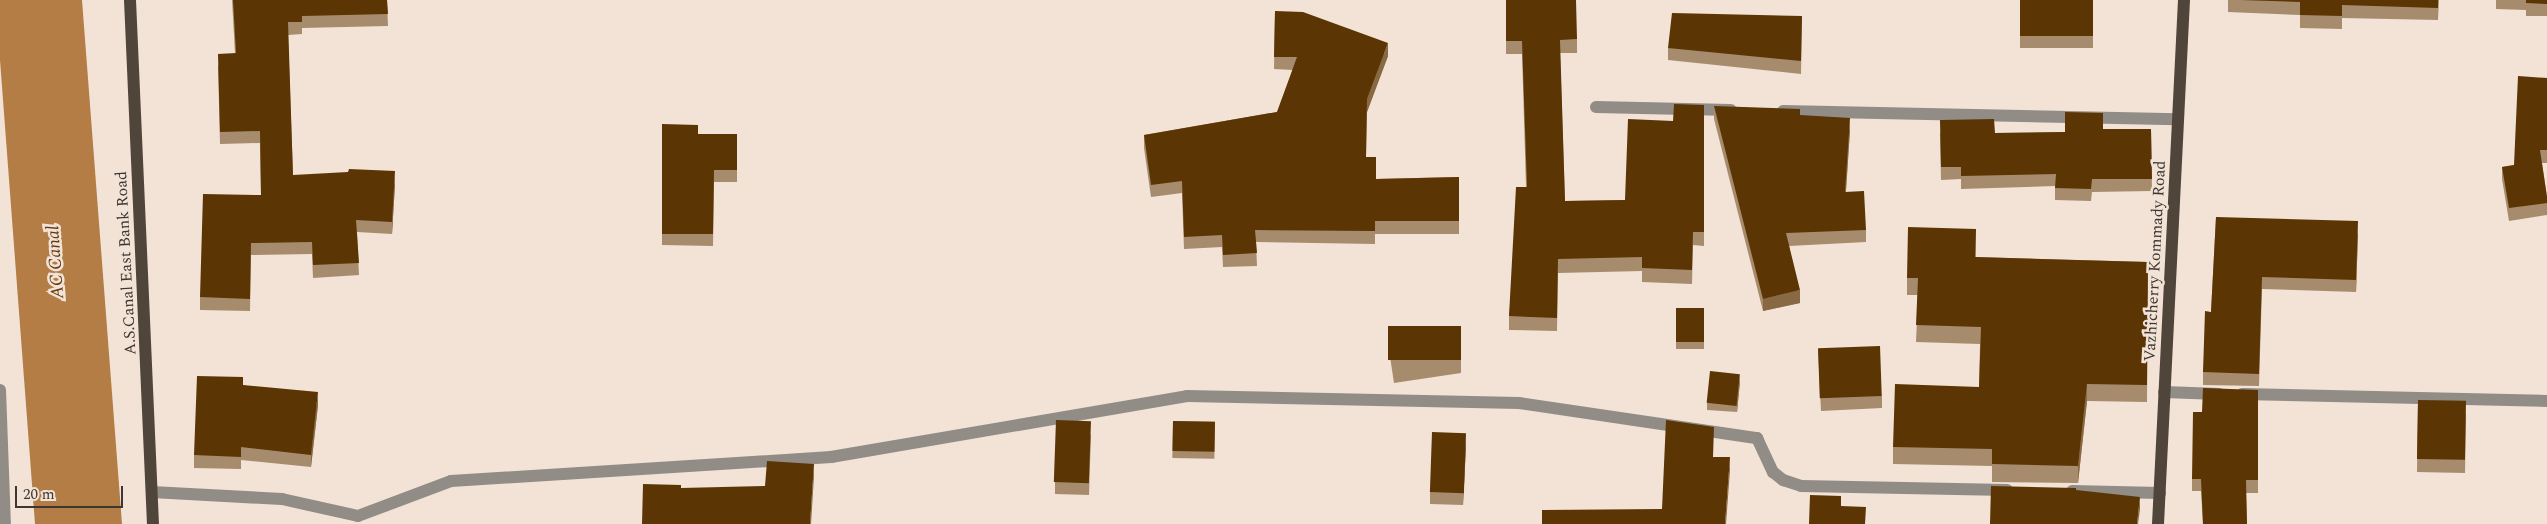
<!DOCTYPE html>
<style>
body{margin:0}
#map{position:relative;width:2547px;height:524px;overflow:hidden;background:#f2e3d6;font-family:Spectral,serif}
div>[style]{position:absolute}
.water>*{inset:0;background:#b47d46}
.minor>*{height:12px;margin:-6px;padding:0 6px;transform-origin:6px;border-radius:6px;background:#928c87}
.major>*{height:12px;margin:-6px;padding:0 6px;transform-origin:6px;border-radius:6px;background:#4f453b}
.wall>*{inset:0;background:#a68c6d;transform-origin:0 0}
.shaded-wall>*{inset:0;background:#886943}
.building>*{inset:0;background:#5b3504;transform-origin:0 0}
span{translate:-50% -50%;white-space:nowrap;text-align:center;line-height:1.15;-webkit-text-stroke:5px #f2e3d6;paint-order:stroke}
.street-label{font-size:16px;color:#3d3732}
.water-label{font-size:18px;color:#623c11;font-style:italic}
.scale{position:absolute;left:15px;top:486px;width:108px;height:22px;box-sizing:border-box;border:2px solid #3d3732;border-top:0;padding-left:6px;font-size:15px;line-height:18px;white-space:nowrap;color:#3d3732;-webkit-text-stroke:4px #f2e3d6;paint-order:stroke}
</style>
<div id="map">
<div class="water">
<div style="clip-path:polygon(0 0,82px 0,122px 524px,35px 524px,0 60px)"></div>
</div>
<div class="minor">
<div style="left:1596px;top:107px;width:135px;rotate:1.3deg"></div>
<div style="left:1783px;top:111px;width:395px;rotate:1.2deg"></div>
<div style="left:0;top:390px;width:134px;rotate:87.9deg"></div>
<div style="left:2164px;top:392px;width:55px;rotate:2.1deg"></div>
<div style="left:2242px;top:394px;width:305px;rotate:1.3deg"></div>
<div style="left:2072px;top:491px;width:88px;rotate:1.3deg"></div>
<div style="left:152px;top:492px;width:130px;rotate:3.1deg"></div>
<div style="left:282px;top:499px;width:78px;rotate:12.6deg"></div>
<div style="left:358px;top:516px;width:99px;rotate:-20.6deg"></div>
<div style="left:451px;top:481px;width:381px;rotate:-3.6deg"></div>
<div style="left:831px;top:457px;width:361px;rotate:-9.7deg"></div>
<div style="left:1187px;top:396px;width:332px;rotate:1.2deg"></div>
<div style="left:1519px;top:403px;width:241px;rotate:8.4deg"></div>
<div style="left:1757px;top:438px;width:38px;rotate:65deg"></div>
<div style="left:1773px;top:472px;width:13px;rotate:39deg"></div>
<div style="left:1783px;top:480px;width:19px;rotate:18deg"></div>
<div style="left:1801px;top:486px;width:206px;rotate:1.1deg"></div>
</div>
<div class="major">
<div style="left:130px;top:0;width:525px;rotate:87.49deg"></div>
<div style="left:2158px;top:524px;width:525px;rotate:-87.16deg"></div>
</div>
<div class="wall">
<div style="clip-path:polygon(232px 0,387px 0,388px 26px,302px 28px,302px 34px,288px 35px,293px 175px,395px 184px,392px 234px,357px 232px,359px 275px,313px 278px,312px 254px,251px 255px,250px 311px,200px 310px,200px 297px,261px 195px,260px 143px,220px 144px,218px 66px,235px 54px)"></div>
<div style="clip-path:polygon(1506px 0,1577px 39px,1577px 53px,1560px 53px,1565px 201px,1625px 200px,1673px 121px,1704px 105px,1704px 246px,1693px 245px,1692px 284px,1642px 282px,1642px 271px,1558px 273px,1557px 331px,1509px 330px,1509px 316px,1526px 187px,1522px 54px,1506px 54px)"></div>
<div style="left:2020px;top:0;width:73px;height:48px"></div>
<div style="clip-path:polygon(2228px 0,2439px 0,2438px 20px,2342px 18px,2342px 29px,2300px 28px,2300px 15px,2228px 12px)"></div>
<div style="clip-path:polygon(2496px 0,2547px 0,2547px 16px,2526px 16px,2526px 10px,2496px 9px)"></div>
<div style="clip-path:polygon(1275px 11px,1388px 56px,1367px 112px,1366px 157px,1376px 179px,1459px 177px,1459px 234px,1375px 234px,1375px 244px,1256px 242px,1257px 266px,1223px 267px,1222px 247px,1184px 249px,1182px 193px,1151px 197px,1144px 148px,1144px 135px,1277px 112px,1293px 70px,1274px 69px)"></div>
<div style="clip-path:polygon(1802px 16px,1801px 74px,1668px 60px,1668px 48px)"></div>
<div style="clip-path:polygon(2547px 78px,2547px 163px,2542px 163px,2547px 197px,2547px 215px,2509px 221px,2502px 179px,2502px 167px,2514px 165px)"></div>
<div style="clip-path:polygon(1714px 106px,1800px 115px,1850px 130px,1846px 192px,1866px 230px,1866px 242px,1789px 246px,1800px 303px,1763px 311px,1714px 119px)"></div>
<div style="clip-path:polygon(662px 124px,698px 134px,737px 134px,737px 182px,714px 182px,713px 246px,662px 245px)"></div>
<div style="clip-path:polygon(2103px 129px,2151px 129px,2152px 191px,2092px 192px,2091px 201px,2055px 200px,2055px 186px,1961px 189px,1961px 179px,1941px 180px,1940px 133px,1995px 133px,2065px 132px)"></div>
<div style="clip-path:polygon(2216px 217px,2358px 234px,2356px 292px,2262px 289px,2259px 386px,2203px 385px,2203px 372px,2211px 312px)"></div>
<div style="clip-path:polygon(1976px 229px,1976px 257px,2148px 262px,2147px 402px,2087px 401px,2078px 483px,1992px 482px,1992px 466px,1893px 464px,1893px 447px,1979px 387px,1980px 344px,1916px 342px,1918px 295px,1907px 295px,1907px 278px)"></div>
<div style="left:1676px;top:308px;width:28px;height:41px"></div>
<div style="clip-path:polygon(1461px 326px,1461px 373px,1394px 383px,1389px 350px,1389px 337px)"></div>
<div style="clip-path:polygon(1818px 349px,1882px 396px,1882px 408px,1821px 411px)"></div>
<div style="clip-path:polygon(1740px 381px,1737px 412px,1707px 410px,1707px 403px)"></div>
<div style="clip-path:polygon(243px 385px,318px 405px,311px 467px,241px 460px,241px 469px,194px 468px,194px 455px)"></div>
<div style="clip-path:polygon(2258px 390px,2258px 493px,2246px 493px,2247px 524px,2203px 524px,2201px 491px,2192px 491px,2192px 479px,2202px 412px)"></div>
<div style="clip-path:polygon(2418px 400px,2466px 414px,2465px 473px,2417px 472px)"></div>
<div style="left:1173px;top:421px;width:42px;height:37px;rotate:1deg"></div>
<div style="clip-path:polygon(1091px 434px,1089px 495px,1055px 494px,1055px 482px)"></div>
<div style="clip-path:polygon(1466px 446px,1463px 505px,1430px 504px,1430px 492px)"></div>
</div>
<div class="shaded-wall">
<div style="clip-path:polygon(1388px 43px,1388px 56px,1367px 112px,1367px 99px)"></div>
<div style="clip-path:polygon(1850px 118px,1850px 130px,1845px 204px,1845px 192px)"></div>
<div style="clip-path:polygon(395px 171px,395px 184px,392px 234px,392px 222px)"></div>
<div style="clip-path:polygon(2358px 221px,2358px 234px,2356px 292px,2356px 280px)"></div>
<div style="clip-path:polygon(1800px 290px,1800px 303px,1763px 311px,1763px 299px)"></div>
<div style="clip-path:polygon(1740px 374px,1740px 381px,1737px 412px,1737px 405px)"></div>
<div style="clip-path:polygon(2087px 384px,2087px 401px,2078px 483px,2078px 466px)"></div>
<div style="clip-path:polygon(318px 392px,318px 405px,311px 467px,311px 455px)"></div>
<div style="clip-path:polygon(1466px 433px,1466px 446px,1463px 505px,1463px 493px)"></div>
<div style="clip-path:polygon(1730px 457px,1730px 470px,1726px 524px,1725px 524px)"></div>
<div style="clip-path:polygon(814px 464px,814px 476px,811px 524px,810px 524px)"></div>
<div style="clip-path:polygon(2140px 497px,2140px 509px,2138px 524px,2137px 524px)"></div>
</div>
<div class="building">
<div style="clip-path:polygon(233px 0,387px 0,388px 14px,302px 16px,302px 22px,288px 22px,293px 175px,348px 172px,349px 169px,395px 171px,392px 222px,356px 220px,359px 263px,313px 265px,312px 242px,251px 243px,250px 299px,200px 297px,203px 194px,261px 195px,260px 131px,220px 132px,218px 54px,236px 53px)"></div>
<div style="clip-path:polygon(1506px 0,1576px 0,1577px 39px,1560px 40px,1565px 201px,1625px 200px,1628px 119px,1673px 121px,1674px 104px,1704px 105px,1704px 232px,1693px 232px,1692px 270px,1642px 268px,1642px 257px,1558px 259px,1557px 318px,1509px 316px,1516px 187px,1527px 187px,1522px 41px,1506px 41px)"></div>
<div style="left:2020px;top:0;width:73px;height:36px"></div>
<div style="clip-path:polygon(2240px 0,2438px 0,2438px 8px,2342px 5px,2342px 16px,2300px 15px,2300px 2px)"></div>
<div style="clip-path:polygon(2526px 0,2547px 0,2547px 4px,2526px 3px)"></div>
<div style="clip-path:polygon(1275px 11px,1303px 12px,1388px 43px,1367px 99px,1366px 157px,1376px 157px,1376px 179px,1459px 177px,1459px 221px,1375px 221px,1375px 231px,1255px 230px,1257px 253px,1223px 255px,1222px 235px,1184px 237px,1182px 181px,1151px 185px,1144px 135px,1277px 112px,1297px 57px,1274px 57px)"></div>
<div style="clip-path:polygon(1672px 13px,1802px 16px,1801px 61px,1668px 48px)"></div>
<div style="clip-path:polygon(2518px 76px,2547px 78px,2547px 150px,2540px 150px,2547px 197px,2547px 203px,2509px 208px,2502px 167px,2514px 165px)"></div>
<div style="clip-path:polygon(1714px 106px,1800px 109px,1800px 115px,1850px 118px,1845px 192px,1864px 191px,1866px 230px,1786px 233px,1800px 290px,1763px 299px)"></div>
<div style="clip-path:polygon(2065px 112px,2103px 113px,2103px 129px,2151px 129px,2152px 179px,2092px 179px,2091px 189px,2055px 188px,2056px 174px,1961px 176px,1961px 167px,1941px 167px,1940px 120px,1994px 119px,1995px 133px,2065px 132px)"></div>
<div style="clip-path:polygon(662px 124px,698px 125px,698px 134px,737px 134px,737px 170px,714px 170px,713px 234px,662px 234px)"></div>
<div style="clip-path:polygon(2216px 217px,2358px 221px,2356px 280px,2262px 277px,2259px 374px,2203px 372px,2205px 311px,2211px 312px)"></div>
<div style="clip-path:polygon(1908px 227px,1976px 229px,1975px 257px,2148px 262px,2147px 385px,2087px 384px,2078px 466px,1992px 464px,1992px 449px,1893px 447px,1895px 384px,1979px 387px,1981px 327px,1916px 325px,1918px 278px,1907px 278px)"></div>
<div style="left:1676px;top:308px;width:28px;height:34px"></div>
<div style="left:1461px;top:326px;width:34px;height:73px;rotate:90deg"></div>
<div style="left:1880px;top:346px;width:50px;height:62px;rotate:88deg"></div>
<div style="left:1710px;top:371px;width:30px;height:32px;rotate:6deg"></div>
<div style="clip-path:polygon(197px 376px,243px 377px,243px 385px,318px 392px,311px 455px,241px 447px,241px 457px,194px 455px)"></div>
<div style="clip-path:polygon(2203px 388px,2258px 390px,2258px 480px,2246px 480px,2247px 524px,2203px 524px,2201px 479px,2192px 479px,2193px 412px,2202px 412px)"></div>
<div style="left:2418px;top:400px;width:48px;height:59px;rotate:1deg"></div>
<div style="left:1056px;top:420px;width:35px;height:62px;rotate:2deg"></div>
<div style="clip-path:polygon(1666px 420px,1714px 427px,1713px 457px,1730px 457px,1725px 524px,1542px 524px,1542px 510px,1662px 509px)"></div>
<div style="left:1173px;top:421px;width:42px;height:30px;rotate:1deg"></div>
<div style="left:1432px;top:432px;width:34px;height:60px;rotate:2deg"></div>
<div style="clip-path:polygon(767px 461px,814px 464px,810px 524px,642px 524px,643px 484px,681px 485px,681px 488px,765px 486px)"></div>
<div style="clip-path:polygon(1991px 486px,2076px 488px,2076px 490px,2140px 497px,2137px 524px,1990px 524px)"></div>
<div style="clip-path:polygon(1810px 495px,1841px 496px,1841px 506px,1866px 507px,1865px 524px,1809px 524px)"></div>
</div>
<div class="street-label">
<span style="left:2155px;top:261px;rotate:-87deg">Vazhicherry Kommady Road</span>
<span style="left:126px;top:263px;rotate:-93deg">A.S.Canal East Bank Road</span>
</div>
<div class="water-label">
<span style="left:56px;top:262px;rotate:-94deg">AC Canal</span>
</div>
<div class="scale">20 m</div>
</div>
